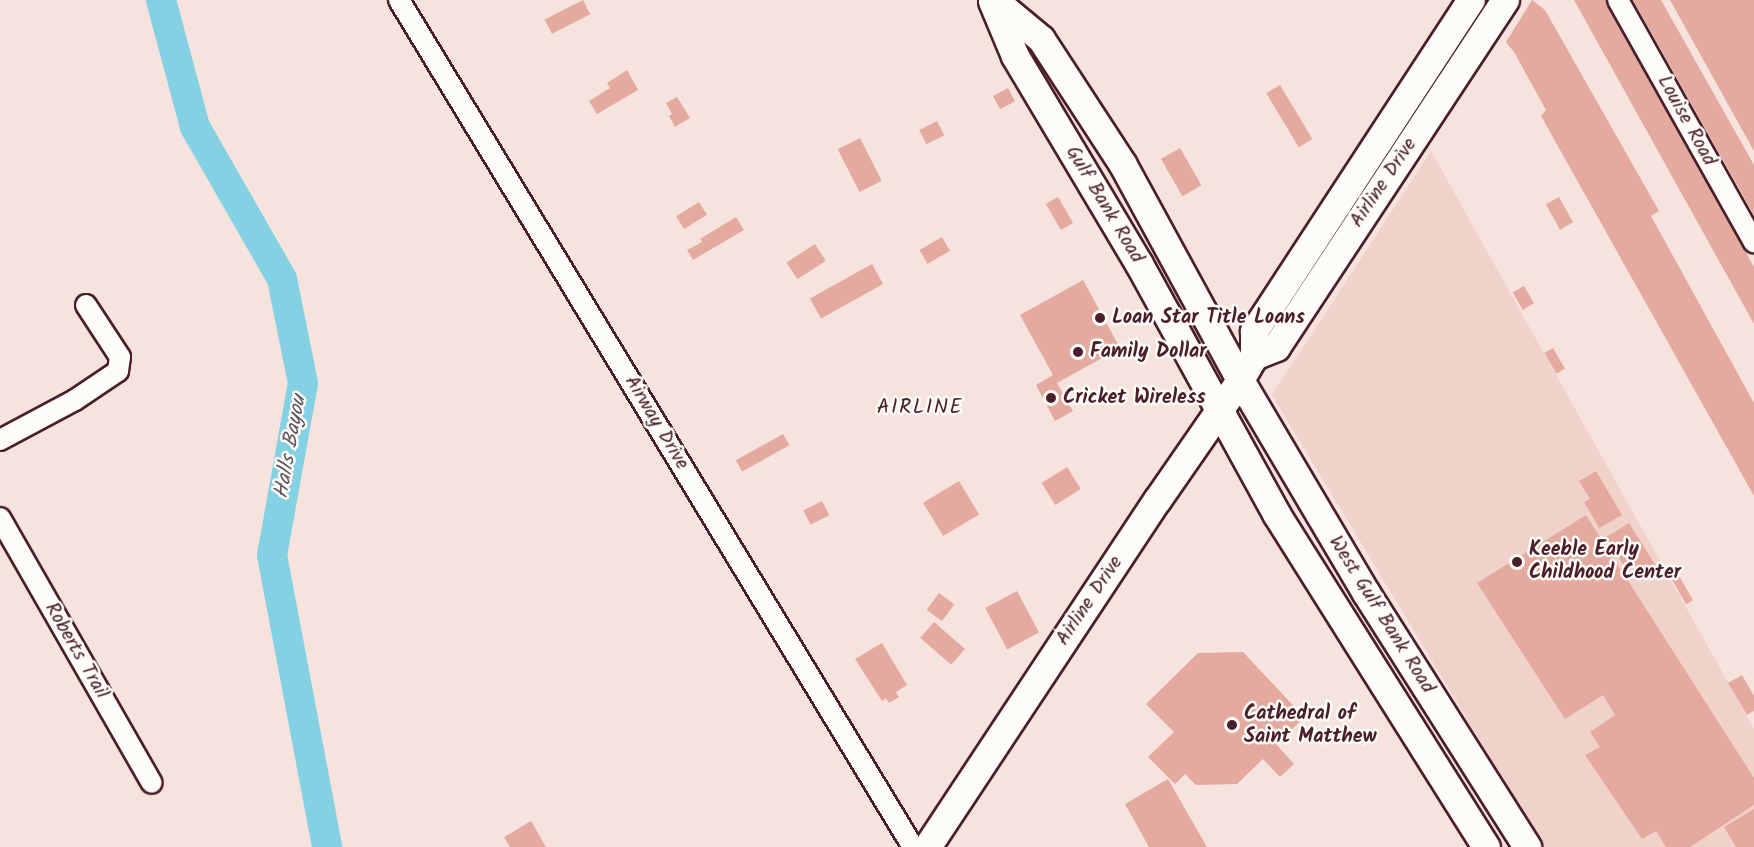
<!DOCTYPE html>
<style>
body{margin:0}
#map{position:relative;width:1754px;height:847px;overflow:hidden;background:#f6e3dd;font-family:Kalam,sans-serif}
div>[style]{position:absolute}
.built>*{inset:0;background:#f1d2cb}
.river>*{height:30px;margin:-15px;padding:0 15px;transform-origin:15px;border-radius:15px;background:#84d1e3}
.building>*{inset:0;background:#e4aaa0;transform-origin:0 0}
.roads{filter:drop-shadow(2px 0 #4a1f2b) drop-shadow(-2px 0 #4a1f2b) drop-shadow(0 2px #4a1f2b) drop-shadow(0 -2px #4a1f2b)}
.minor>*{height:20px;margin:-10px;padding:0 10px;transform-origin:10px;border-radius:10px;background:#fdfcf7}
.secondary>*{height:27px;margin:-13.5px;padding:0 13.5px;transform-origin:13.5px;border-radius:13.5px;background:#fdfcf7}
.dots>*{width:16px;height:16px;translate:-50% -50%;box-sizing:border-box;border:3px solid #fdfcf7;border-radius:50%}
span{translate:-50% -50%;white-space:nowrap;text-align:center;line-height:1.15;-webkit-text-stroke:5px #fdfcf7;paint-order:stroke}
.street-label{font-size:20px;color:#4a1f2b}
.poi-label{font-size:20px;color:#4a1f2b;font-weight:700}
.left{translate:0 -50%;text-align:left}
.neighbourhood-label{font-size:21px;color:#4a1f2b;letter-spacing:1.5px}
.water-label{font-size:21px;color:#5b5462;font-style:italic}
</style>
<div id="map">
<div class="built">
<div style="clip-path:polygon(1431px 151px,1754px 729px,1754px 847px,1544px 847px,1272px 395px)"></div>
</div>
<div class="river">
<div style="left:161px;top:0;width:131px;rotate:75deg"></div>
<div style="left:195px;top:127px;width:175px;rotate:60.2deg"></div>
<div style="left:282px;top:279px;width:106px;rotate:78.6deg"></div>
<div style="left:303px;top:383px;width:175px;rotate:100.2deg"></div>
<div style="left:272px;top:555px;width:297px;rotate:79.3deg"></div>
</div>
<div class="building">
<div style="left:583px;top:0;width:16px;height:43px;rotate:63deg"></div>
<div style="clip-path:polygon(1532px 0,1545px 10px,1659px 211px,1651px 216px,1754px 403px,1754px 496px,1541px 116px,1546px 110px,1514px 52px,1506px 42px)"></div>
<div style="clip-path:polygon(1574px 0,1606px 0,1754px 267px,1754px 324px)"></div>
<div style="clip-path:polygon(1633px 0,1661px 0,1754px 165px,1754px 215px)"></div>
<div style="clip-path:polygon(1670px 0,1754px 0,1754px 151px)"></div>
<div style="clip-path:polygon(627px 70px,638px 90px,597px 114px,589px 101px,610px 88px,607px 83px)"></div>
<div style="left:1280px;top:85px;width:63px;height:16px;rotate:59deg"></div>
<div style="left:1008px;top:88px;width:15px;height:17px;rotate:62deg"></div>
<div style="clip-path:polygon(677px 97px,690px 118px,675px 127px,669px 116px,672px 114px,666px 103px)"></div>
<div style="left:937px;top:121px;width:16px;height:20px;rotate:63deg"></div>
<div style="left:860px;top:138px;width:48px;height:25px;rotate:63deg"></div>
<div style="left:1180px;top:148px;width:43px;height:22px;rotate:60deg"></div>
<div style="left:1058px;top:197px;width:30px;height:14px;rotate:60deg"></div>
<div style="left:1559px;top:197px;width:29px;height:15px;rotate:61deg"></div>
<div style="left:699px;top:202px;width:15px;height:27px;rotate:58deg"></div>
<div style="clip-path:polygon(736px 217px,744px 230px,693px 260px,687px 250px,702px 242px,700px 239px)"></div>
<div style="left:942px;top:237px;width:16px;height:26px;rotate:60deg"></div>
<div style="left:815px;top:244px;width:20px;height:34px;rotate:57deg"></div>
<div style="left:872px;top:264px;width:23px;height:71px;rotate:61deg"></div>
<div style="clip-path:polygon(1083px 280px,1120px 348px,1057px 383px,1073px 411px,1055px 421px,1036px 385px,1053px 375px,1020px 315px)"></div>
<div style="left:1524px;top:286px;width:20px;height:13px;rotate:60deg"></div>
<div style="left:1553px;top:348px;width:24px;height:10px;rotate:60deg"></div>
<div style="left:783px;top:434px;width:13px;height:54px;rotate:61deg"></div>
<div style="left:1067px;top:467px;width:26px;height:30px;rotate:58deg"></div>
<div style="clip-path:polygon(1596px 471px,1622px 515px,1599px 528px,1584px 502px,1590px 499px,1579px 481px)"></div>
<div style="left:959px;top:481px;width:39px;height:42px;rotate:59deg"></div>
<div style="left:822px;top:501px;width:16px;height:21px;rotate:63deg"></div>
<div style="clip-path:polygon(1586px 515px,1754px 778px,1754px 805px,1690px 847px,1666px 847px,1656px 831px,1642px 839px,1585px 755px,1600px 747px,1590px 732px,1615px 715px,1603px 695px,1565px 719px,1477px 583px)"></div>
<div style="clip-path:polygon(1629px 523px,1656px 566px,1640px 576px,1631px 562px,1624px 566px,1606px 537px)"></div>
<div style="left:1679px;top:576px;width:28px;height:8px;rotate:60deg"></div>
<div style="left:1017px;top:591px;width:47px;height:36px;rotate:62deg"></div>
<div style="left:939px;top:593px;width:19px;height:21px;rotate:36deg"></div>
<div style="left:934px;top:622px;width:41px;height:21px;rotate:41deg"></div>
<div style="clip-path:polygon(882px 643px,907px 685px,896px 692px,899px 697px,889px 703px,886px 698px,882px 701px,855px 659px)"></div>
<div style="clip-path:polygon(1243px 652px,1304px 717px,1277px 745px,1294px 764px,1280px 777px,1263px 759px,1237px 784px,1196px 785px,1185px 774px,1175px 784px,1148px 757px,1174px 732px,1146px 704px,1198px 653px)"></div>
<div style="clip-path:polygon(1742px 675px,1754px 696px,1754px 711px,1747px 715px,1728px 683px)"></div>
<div style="clip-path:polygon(1168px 779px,1207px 847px,1149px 847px,1125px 804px)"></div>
<div style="clip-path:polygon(1754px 809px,1754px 847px,1736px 847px,1724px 827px)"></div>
<div style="clip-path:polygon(531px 821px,546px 847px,510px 847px,504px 837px)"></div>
</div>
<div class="roads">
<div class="minor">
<div style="left:399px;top:0;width:991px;rotate:58.75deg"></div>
<div style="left:1618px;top:0;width:278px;rotate:60.7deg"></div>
<div style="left:0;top:440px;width:85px;rotate:-28.1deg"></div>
<div style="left:75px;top:400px;width:52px;rotate:-34deg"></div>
<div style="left:118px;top:371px;width:14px;rotate:-82deg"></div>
<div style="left:120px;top:357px;width:62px;rotate:-123.2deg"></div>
<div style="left:0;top:518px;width:305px;rotate:60.2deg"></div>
</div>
<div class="secondary">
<div style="left:994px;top:0;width:61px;rotate:39.7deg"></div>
<div style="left:1041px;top:39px;width:150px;rotate:56.9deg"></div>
<div style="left:1123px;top:165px;width:245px;rotate:61.4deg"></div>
<div style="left:1240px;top:380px;width:247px;rotate:59.4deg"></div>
<div style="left:1366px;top:593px;width:301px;rotate:57.6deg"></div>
<div style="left:992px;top:1px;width:60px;rotate:67.3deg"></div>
<div style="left:1015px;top:56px;width:242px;rotate:59.2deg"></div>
<div style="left:1139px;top:264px;width:286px;rotate:61.2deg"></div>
<div style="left:1277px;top:515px;width:392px;rotate:57.8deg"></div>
<div style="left:1254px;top:356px;width:24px;rotate:-22deg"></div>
<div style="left:1276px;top:347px;width:416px;rotate:-56.6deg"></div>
<div style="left:927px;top:847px;width:416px;rotate:-56.5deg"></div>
<div style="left:1157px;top:500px;width:146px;rotate:-55.3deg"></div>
<div style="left:1240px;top:380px;width:28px;rotate:-60deg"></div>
<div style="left:1254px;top:356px;width:25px;rotate:-90deg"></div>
<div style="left:1254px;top:331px;width:396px;rotate:-56.8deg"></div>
</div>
</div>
<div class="dots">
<div style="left:1100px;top:318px;background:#4a1f2b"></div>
<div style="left:1078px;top:352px;background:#4a1f2b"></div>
<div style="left:1051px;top:398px;background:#4a1f2b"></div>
<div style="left:1517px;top:562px;background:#4a1f2b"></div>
<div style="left:1232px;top:725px;background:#4a1f2b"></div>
</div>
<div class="street-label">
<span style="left:1686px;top:121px;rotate:61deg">Louise Road</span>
<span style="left:1384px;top:183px;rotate:-56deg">Airline Drive</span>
<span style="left:1104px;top:205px;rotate:59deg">Gulf Bank Road</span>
<span style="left:656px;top:423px;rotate:59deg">Airway Drive</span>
<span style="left:1090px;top:601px;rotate:-56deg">Airline Drive</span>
<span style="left:1381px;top:615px;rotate:58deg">West Gulf Bank Road</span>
<span style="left:76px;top:651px;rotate:60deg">Roberts Trail</span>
</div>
<div class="poi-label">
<span class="left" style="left:1112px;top:318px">Loan Star Title Loans</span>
<span class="left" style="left:1090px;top:352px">Family Dollar</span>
<span class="left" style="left:1063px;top:398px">Cricket Wireless</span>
<span class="left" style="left:1529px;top:562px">Keeble Early<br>Childhood Center</span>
<span class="left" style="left:1244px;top:726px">Cathedral of<br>Saint Matthew</span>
</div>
<div class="neighbourhood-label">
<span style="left:920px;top:408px">AIRLINE</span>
</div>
<div class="water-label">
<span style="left:291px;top:447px;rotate:-80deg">Halls Bayou</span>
</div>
</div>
